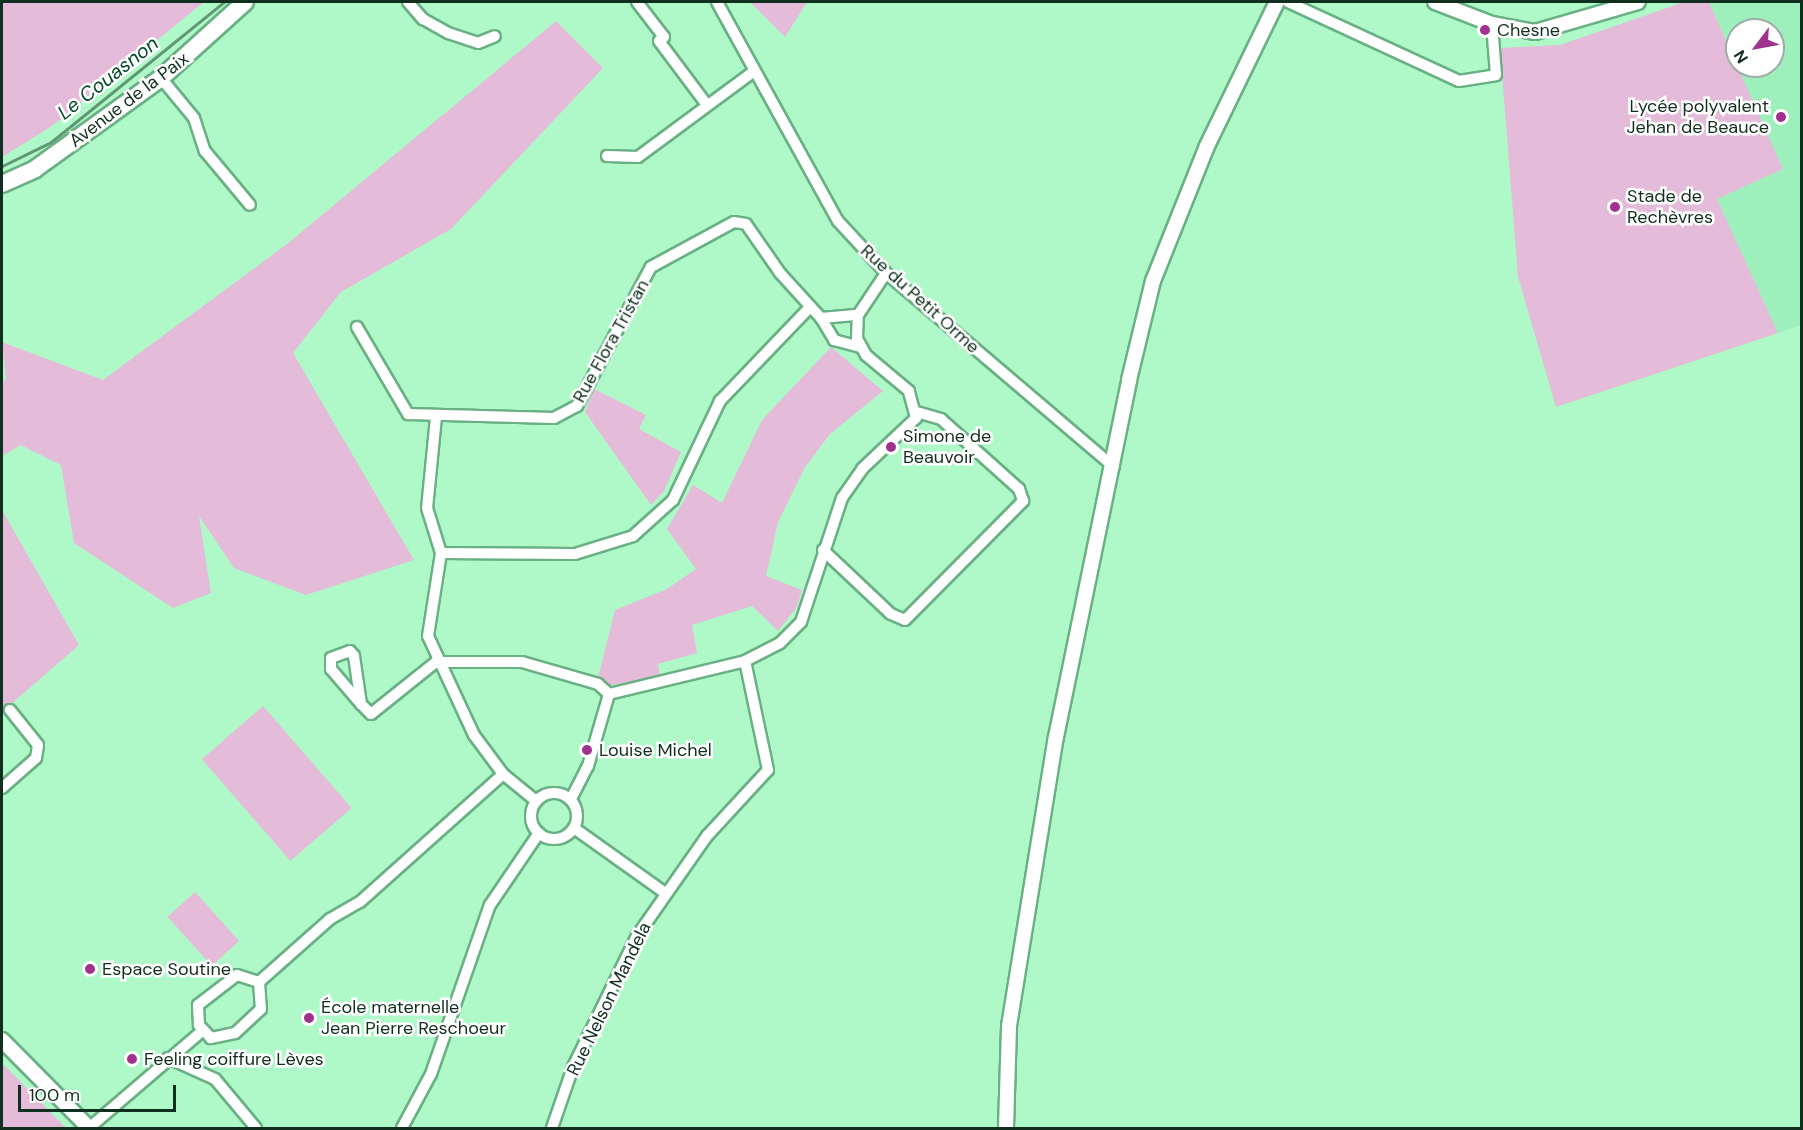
<!DOCTYPE html>
<meta charset="utf-8">
<style>
body{margin:0}
#map{position:relative;width:1803px;height:1130px;overflow:hidden;background:#aff9c9;font-family:"DM Sans",sans-serif}
div>[style]{position:absolute}
.built>*{inset:0;background:#9defbb}
.green>*{inset:0;background:#e4bbd9;transform-origin:0 0}
.stream>*{height:3px;margin:-1.5px;padding:0 1.5px;transform-origin:1.5px;border-radius:1.5px;background:#609875}
.roads{filter:drop-shadow(2px 0 #69b084) drop-shadow(-2px 0 #69b084) drop-shadow(0 2px #69b084) drop-shadow(0 -2px #69b084)}
.minor>*{height:10px;margin:-5px;padding:0 5px;transform-origin:5px;border-radius:5px;background:#fff}
.minor>.ring{margin:-5px;padding:0;box-sizing:content-box;background:none;border:10px solid #fff;border-radius:50%}
.tertiary>*{height:14px;margin:-7px;padding:0 7px;transform-origin:7px;border-radius:7px;background:#fff}
.secondary>*{height:16px;margin:-8px;padding:0 8px;transform-origin:8px;border-radius:8px;background:#fff}
.dots>*{width:16px;height:16px;translate:-50% -50%;box-sizing:border-box;border:3px solid #fff;border-radius:50%}
span{translate:-50% -50%;white-space:nowrap;text-align:center;line-height:1.15;-webkit-text-stroke:5px #fff;paint-order:stroke}
.poi-label{font-size:18px;color:#112f1e}
.left{translate:0 -50%;text-align:left}
.right{translate:-100% -50%;text-align:right}
.street-label{font-size:18px;color:#112f1e}
.water-label{font-size:20px;color:#024c2a;font-style:italic}
.frame{position:absolute;inset:0;border:3px solid #112f1e;pointer-events:none}
.north{position:absolute;left:1725px;top:18px;width:60px;height:60px;box-sizing:border-box;background:#fff;border:2px solid #a0aca5;border-radius:50%;rotate:238deg;font-size:16px;font-weight:700;line-height:24px;text-align:center;color:#112f1e}
.north::after{content:'';display:block;margin:auto;width:21px;height:27px;background:#a1318e;clip-path:polygon(50% 0,100% 100%,50% 72%,0 100%)}
.scale{position:absolute;left:18px;top:1085px;width:158px;height:27px;box-sizing:border-box;border:3px solid #112f1e;border-top:0;padding-left:8px;font-size:18px;line-height:21px;white-space:nowrap;color:#112f1e;-webkit-text-stroke:4px #fff;paint-order:stroke}
</style>
<div id="map">
<div class="built">
<div style="clip-path:polygon(1709px 2px,1801px 2px,1801px 325px,1778px 333px,1717px 199px,1783px 169px,1737px 66px,1773px 66px,1773px 30px,1737px 30px,1737px 65px)"></div>
</div>
<div class="green">
<div style="clip-path:polygon(2px 2px,204px 2px,52px 126px,2px 157px)"></div>
<div style="clip-path:polygon(750px 2px,807px 2px,785px 37px)"></div>
<div style="clip-path:polygon(1684px 2px,1709px 2px,1783px 169px,1717px 199px,1778px 333px,1556px 407px,1518px 277px,1500px 48px,1560px 45px)"></div>
<div style="clip-path:polygon(556px 21px,603px 68px,451px 229px,341px 292px,293px 353px,414px 560px,306px 595px,234px 568px,199px 516px,211px 593px,173px 608px,74px 543px,61px 465px,21px 445px,2px 456px,2px 383px,6px 379px,2px 342px,103px 380px,287px 244px)"></div>
<div style="clip-path:polygon(831px 347px,883px 391px,830px 434px,805px 467px,778px 522px,766px 576px,802px 590px,797px 607px,778px 631px,752px 606px,692px 625px,697px 653px,658px 664px,660px 676px,607px 686px,598px 678px,615px 610px,667px 589px,696px 569px,667px 529px,693px 485px,722px 503px,762px 420px)"></div>
<div style="clip-path:polygon(594px 389px,646px 415px,639px 429px,681px 452px,664px 491px,651px 505px,585px 412px)"></div>
<div style="clip-path:polygon(2px 510px,79px 645px,2px 712px)"></div>
<div style="left:263px;top:706px;width:135px;height:81px;rotate:49deg"></div>
<div style="left:195px;top:892px;width:66px;height:37px;rotate:48deg"></div>
<div style="clip-path:polygon(2px 1063px,66px 1128px,2px 1128px)"></div>
</div>
<div class="stream">
<div style="left:2px;top:166px;width:55px;rotate:-26.1deg"></div>
<div style="left:51px;top:142px;width:223px;rotate:-39deg"></div>
</div>
<div class="roads">
<div class="minor">
<div style="left:408px;top:2px;width:23px;rotate:49deg"></div>
<div style="left:423px;top:19px;width:29px;rotate:29deg"></div>
<div style="left:448px;top:33px;width:32px;rotate:18deg"></div>
<div style="left:478px;top:43px;width:18px;rotate:-22deg"></div>
<div style="left:637px;top:2px;width:44px;rotate:52.4deg"></div>
<div style="left:664px;top:37px;width:6px;rotate:141deg"></div>
<div style="left:659px;top:41px;width:80px;rotate:53.1deg"></div>
<div style="left:717px;top:2px;width:250px;rotate:61.1deg"></div>
<div style="left:838px;top:221px;width:71px;rotate:47.3deg"></div>
<div style="left:886px;top:273px;width:299px;rotate:40.4deg"></div>
<div style="left:1288px;top:2px;width:188px;rotate:24.8deg"></div>
<div style="left:1459px;top:81px;width:37px;rotate:-9deg"></div>
<div style="left:1496px;top:75px;width:51px;rotate:-94.5deg"></div>
<div style="left:161px;top:78px;width:52px;rotate:50.5deg"></div>
<div style="left:194px;top:118px;width:35px;rotate:72deg"></div>
<div style="left:205px;top:151px;width:70px;rotate:50.2deg"></div>
<div style="left:607px;top:156px;width:31px;rotate:2deg"></div>
<div style="left:638px;top:157px;width:143px;rotate:-36.5deg"></div>
<div style="left:821px;top:318px;width:26px;rotate:59deg"></div>
<div style="left:834px;top:340px;width:27px;rotate:15deg"></div>
<div style="left:357px;top:327px;width:101px;rotate:59.6deg"></div>
<div style="left:408px;top:414px;width:146px;rotate:1.6deg"></div>
<div style="left:554px;top:418px;width:26px;rotate:-28deg"></div>
<div style="left:577px;top:406px;width:157px;rotate:-62deg"></div>
<div style="left:651px;top:267px;width:94px;rotate:-28.5deg"></div>
<div style="left:734px;top:222px;width:12px;rotate:9deg"></div>
<div style="left:746px;top:224px;width:60px;rotate:55.2deg"></div>
<div style="left:780px;top:273px;width:61px;rotate:47.7deg"></div>
<div style="left:821px;top:318px;width:37px;rotate:-5deg"></div>
<div style="left:436px;top:417px;width:91px;rotate:95.6deg"></div>
<div style="left:427px;top:508px;width:47px;rotate:72.7deg"></div>
<div style="left:441px;top:553px;width:84px;rotate:98.9deg"></div>
<div style="left:428px;top:636px;width:109px;rotate:65.1deg"></div>
<div style="left:474px;top:735px;width:49px;rotate:53.4deg"></div>
<div style="left:503px;top:774px;width:43px;rotate:39.3deg"></div>
<div style="left:823px;top:550px;width:93px;rotate:43.3deg"></div>
<div style="left:891px;top:614px;width:15px;rotate:23deg"></div>
<div style="left:905px;top:620px;width:168px;rotate:-45.2deg"></div>
<div style="left:1023px;top:501px;width:13px;rotate:-108deg"></div>
<div style="left:1019px;top:489px;width:105px;rotate:-138.1deg"></div>
<div style="left:941px;top:419px;width:26px;rotate:-164deg"></div>
<div style="left:441px;top:553px;width:134px;rotate:0.4deg"></div>
<div style="left:575px;top:554px;width:61px;rotate:-17.2deg"></div>
<div style="left:633px;top:536px;width:54px;rotate:-42deg"></div>
<div style="left:673px;top:500px;width:110px;rotate:-64.6deg"></div>
<div style="left:720px;top:401px;width:130px;rotate:-46.2deg"></div>
<div style="left:609px;top:694px;width:140px;rotate:-13.6deg"></div>
<div style="left:745px;top:661px;width:39px;rotate:-27deg"></div>
<div style="left:780px;top:643px;width:30px;rotate:-45deg"></div>
<div style="left:801px;top:622px;width:131px;rotate:-71.7deg"></div>
<div style="left:842px;top:498px;width:35px;rotate:-55deg"></div>
<div style="left:862px;top:469px;width:74px;rotate:-43.4deg"></div>
<div style="left:916px;top:418px;width:28px;rotate:-105deg"></div>
<div style="left:909px;top:391px;width:56px;rotate:-140.1deg"></div>
<div style="left:866px;top:355px;width:18px;rotate:-119deg"></div>
<div style="left:857px;top:339px;width:24px;rotate:-88deg"></div>
<div style="left:858px;top:315px;width:50px;rotate:-56.3deg"></div>
<div style="left:361px;top:704px;width:49px;rotate:-98.3deg"></div>
<div style="left:354px;top:656px;width:6px;rotate:-129deg"></div>
<div style="left:350px;top:651px;width:20px;rotate:160deg"></div>
<div style="left:331px;top:658px;width:11px;rotate:90deg"></div>
<div style="left:331px;top:669px;width:46px;rotate:49.4deg"></div>
<div style="left:361px;top:704px;width:14px;rotate:45deg"></div>
<div style="left:371px;top:714px;width:83px;rotate:-38.7deg"></div>
<div style="left:436px;top:662px;width:86px"></div>
<div style="left:522px;top:662px;width:79px;rotate:16.1deg"></div>
<div style="left:598px;top:684px;width:15px;rotate:42deg"></div>
<div style="left:2px;top:788px;width:45px;rotate:-41.4deg"></div>
<div style="left:36px;top:758px;width:13px;rotate:-81deg"></div>
<div style="left:38px;top:745px;width:45px;rotate:-128.7deg"></div>
<div class="ring" style="left:531px;top:793px;width:36px;height:36px"></div>
<div style="left:571px;top:799px;width:37px;rotate:-63deg"></div>
<div style="left:588px;top:766px;width:75px;rotate:-73.7deg"></div>
<div style="left:574px;top:828px;width:112px;rotate:35.5deg"></div>
<div style="left:237px;top:975px;width:23px;rotate:18deg"></div>
<div style="left:259px;top:982px;width:27px;rotate:86deg"></div>
<div style="left:261px;top:1009px;width:35px;rotate:137deg"></div>
<div style="left:235px;top:1033px;width:25px;rotate:168deg"></div>
<div style="left:211px;top:1038px;width:18px;rotate:-133deg"></div>
<div style="left:199px;top:1025px;width:20px;rotate:-93deg"></div>
<div style="left:198px;top:1005px;width:49px;rotate:-37.6deg"></div>
<div style="left:259px;top:982px;width:95px;rotate:-41.6deg"></div>
<div style="left:330px;top:919px;width:34px;rotate:-30deg"></div>
<div style="left:360px;top:902px;width:192px;rotate:-41.8deg"></div>
<div style="left:168px;top:1058px;width:51px;rotate:24.1deg"></div>
<div style="left:215px;top:1079px;width:64px;rotate:50.1deg"></div>
<div style="left:89px;top:1128px;width:149px;rotate:-40.6deg"></div>
<div style="left:402px;top:1128px;width:61px;rotate:-61.8deg"></div>
<div style="left:431px;top:1074px;width:179px;rotate:-70.8deg"></div>
<div style="left:490px;top:905px;width:87px;rotate:-55.8deg"></div>
<div style="left:552px;top:1128px;width:65px;rotate:-71deg"></div>
<div style="left:573px;top:1067px;width:146px;rotate:-64deg"></div>
<div style="left:637px;top:936px;width:122px;rotate:-55deg"></div>
<div style="left:707px;top:836px;width:90px;rotate:-47.3deg"></div>
<div style="left:768px;top:770px;width:111px;rotate:-101.9deg"></div>
</div>
<div class="tertiary">
<div style="left:1435px;top:2px;width:61px;rotate:21.1deg"></div>
<div style="left:1492px;top:24px;width:44px;rotate:10.5deg"></div>
<div style="left:1535px;top:32px;width:107px;rotate:-16.2deg"></div>
<div style="left:2px;top:1040px;width:124px;rotate:45.3deg"></div>
<div style="left:1006px;top:1128px;width:102px;rotate:-88.3deg"></div>
<div style="left:1009px;top:1026px;width:293px;rotate:-80.8deg"></div>
<div style="left:1056px;top:737px;width:364px;rotate:-78.4deg"></div>
<div style="left:1129px;top:380px;width:102px;rotate:-76.4deg"></div>
<div style="left:1153px;top:281px;width:145px;rotate:-68.2deg"></div>
<div style="left:1207px;top:146px;width:160px;rotate:-64.1deg"></div>
</div>
<div class="secondary">
<div style="left:2px;top:184px;width:36px;rotate:-24deg"></div>
<div style="left:35px;top:169px;width:155px;rotate:-35.8deg"></div>
<div style="left:161px;top:78px;width:113px;rotate:-42.1deg"></div>
</div>
</div>
<div class="dots">
<div style="left:1485px;top:30px;background:#a1318e"></div>
<div style="left:1781px;top:117px;background:#a1318e"></div>
<div style="left:1615px;top:207px;background:#a1318e"></div>
<div style="left:891px;top:447px;background:#a1318e"></div>
<div style="left:587px;top:750px;background:#a1318e"></div>
<div style="left:90px;top:969px;background:#a1318e"></div>
<div style="left:309px;top:1018px;background:#a1318e"></div>
<div style="left:132px;top:1059px;background:#a1318e"></div>
</div>
<div class="poi-label">
<span class="left" style="left:1497px;top:30px">Chesne</span>
<span class="right" style="left:1769px;top:117px">Lycée polyvalent<br>Jehan de Beauce</span>
<span class="left" style="left:1627px;top:207px">Stade de<br>Rechèvres</span>
<span class="left" style="left:903px;top:447px">Simone de<br>Beauvoir</span>
<span class="left" style="left:599px;top:750px">Louise Michel</span>
<span class="left" style="left:102px;top:969px">Espace Soutine</span>
<span class="left" style="left:321px;top:1018px">École maternelle<br>Jean Pierre Reschoeur</span>
<span class="left" style="left:144px;top:1059px">Feeling coiffure Lèves</span>
</div>
<div class="street-label">
<span style="left:129px;top:100px;rotate:-37deg">Avenue de la Paix</span>
<span style="left:920px;top:299px;rotate:42deg">Rue du Petit Orme</span>
<span style="left:611px;top:341px;rotate:-61deg">Rue Flora Tristan</span>
<span style="left:609px;top:999px;rotate:-64deg">Rue Nelson Mandela</span>
</div>
<div class="water-label">
<span style="left:108px;top:78px;rotate:-38deg">Le Couasnon</span>
</div>
<div class="frame"></div>
<div class="north">N</div>
<div class="scale">100 m</div>
</div>
